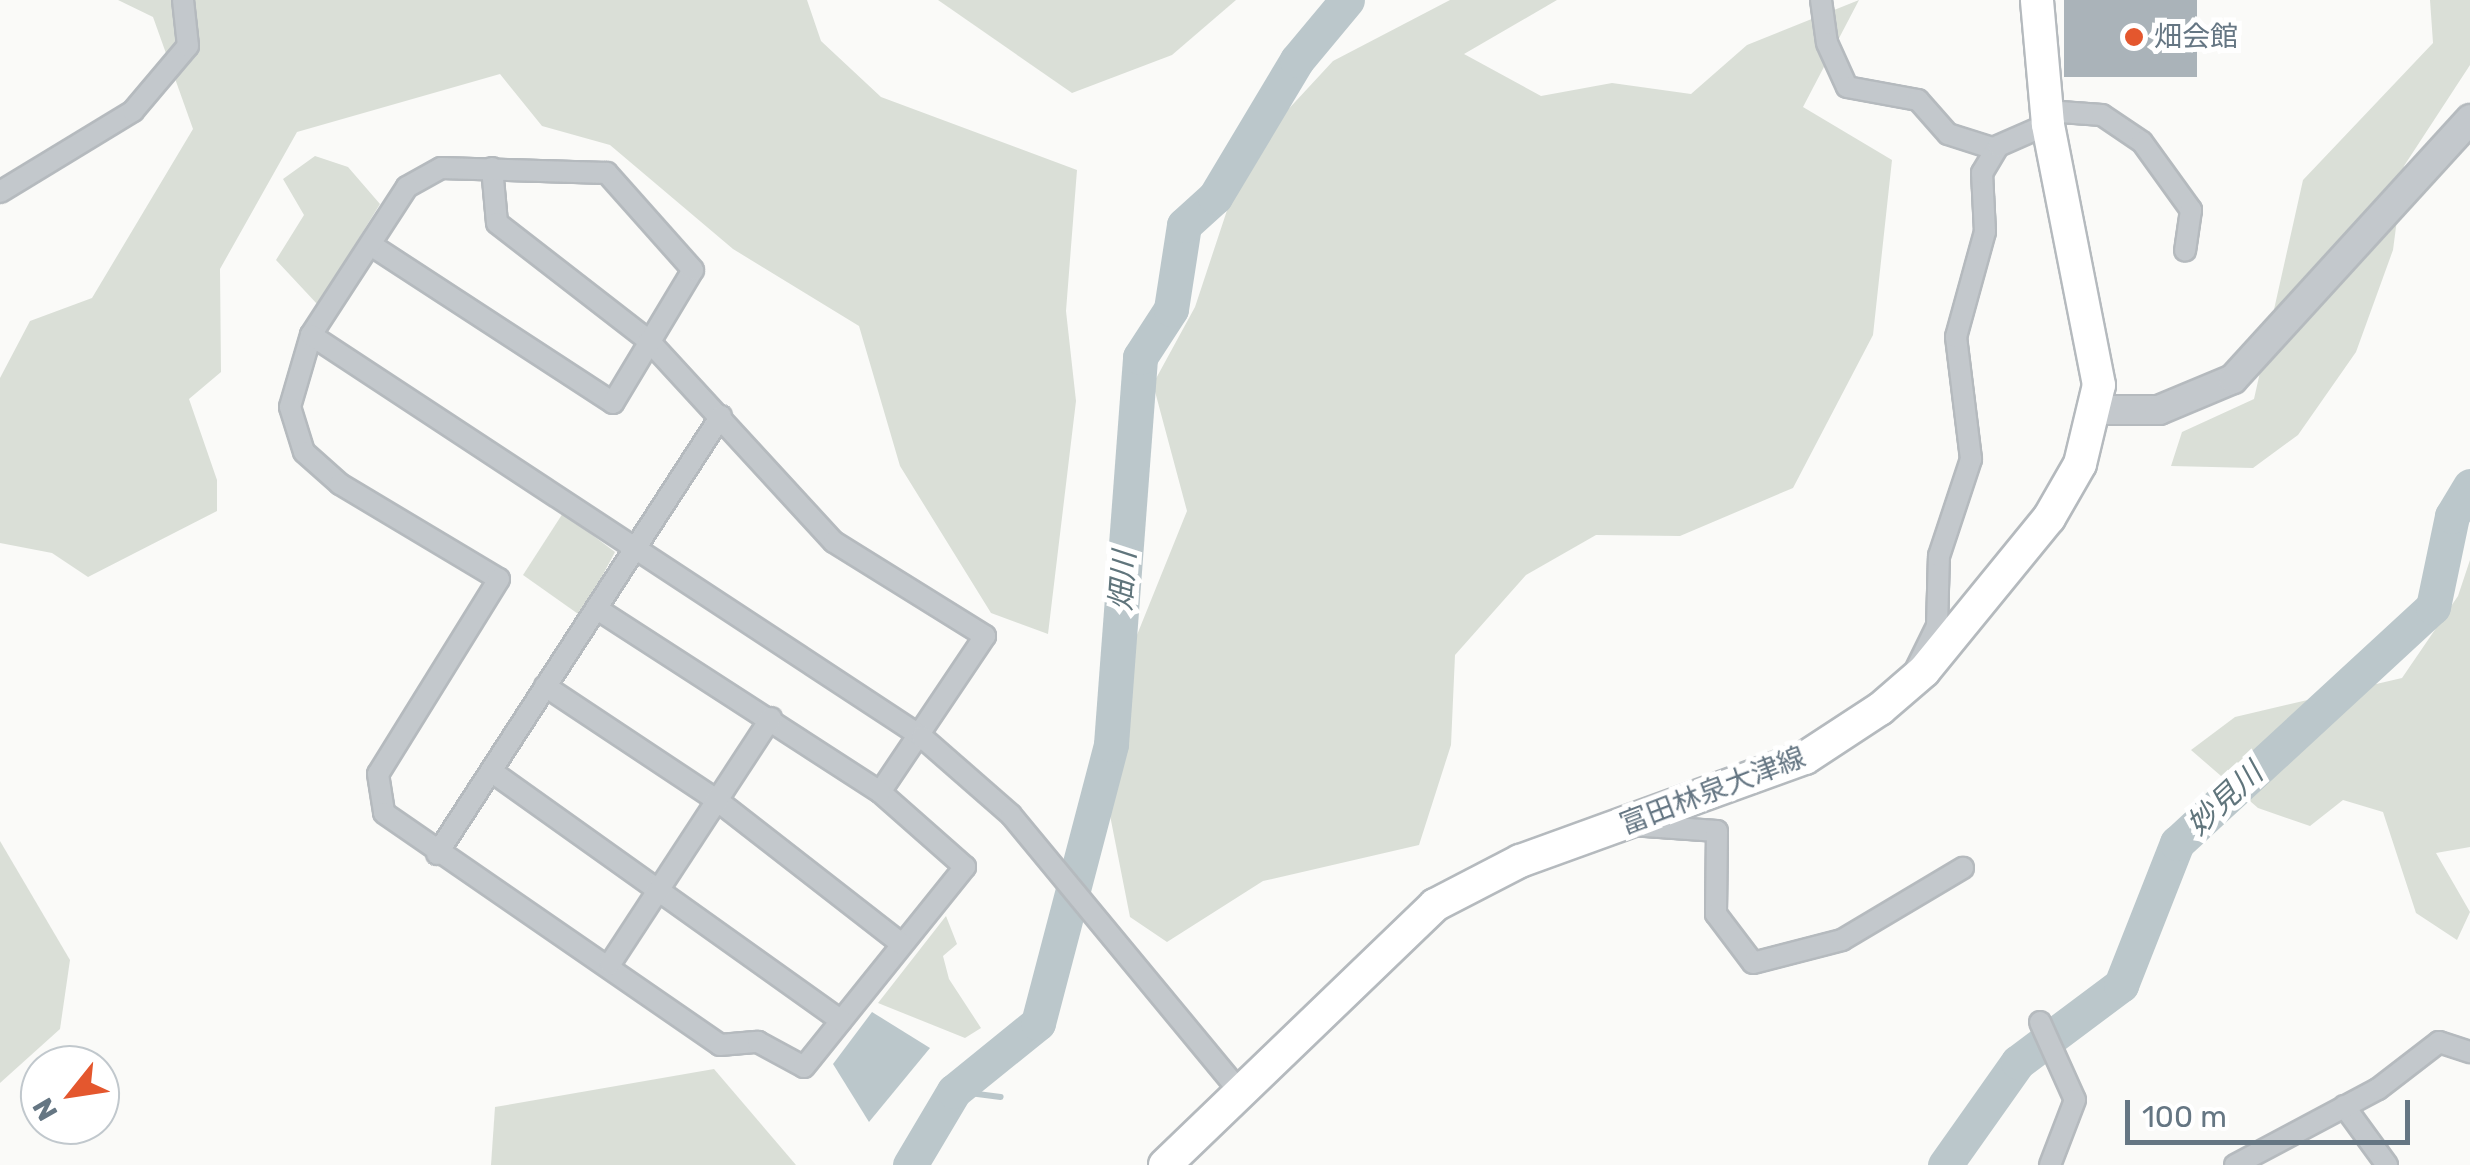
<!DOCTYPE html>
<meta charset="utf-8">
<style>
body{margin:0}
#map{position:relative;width:2470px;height:1165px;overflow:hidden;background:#fafaf8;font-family:Rubik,"Noto Sans JP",sans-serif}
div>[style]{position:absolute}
.green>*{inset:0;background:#dadfd7}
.water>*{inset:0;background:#bbc7cb}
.stream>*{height:6px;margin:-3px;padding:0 3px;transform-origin:3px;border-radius:3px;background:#bbc7cb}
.river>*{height:35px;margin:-17.5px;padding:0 17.5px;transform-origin:17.5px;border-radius:17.5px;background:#bbc7cb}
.building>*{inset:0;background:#aab3b9;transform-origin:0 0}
.roads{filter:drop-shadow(2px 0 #b5babe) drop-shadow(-2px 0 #b5babe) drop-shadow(0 2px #b5babe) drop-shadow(0 -2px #b5babe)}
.minor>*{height:20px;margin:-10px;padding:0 10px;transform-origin:10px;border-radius:10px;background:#c3c8cc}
.tertiary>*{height:28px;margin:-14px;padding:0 14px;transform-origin:14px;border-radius:14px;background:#c3c8cc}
.primary>*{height:32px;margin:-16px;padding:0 16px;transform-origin:16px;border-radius:16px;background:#fff}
.dots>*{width:28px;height:28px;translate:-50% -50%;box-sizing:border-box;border:5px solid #fff;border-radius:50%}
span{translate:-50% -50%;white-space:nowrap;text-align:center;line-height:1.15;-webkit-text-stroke:10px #fff;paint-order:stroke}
.poi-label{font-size:28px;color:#657683}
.left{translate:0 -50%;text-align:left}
.street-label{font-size:28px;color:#657683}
.water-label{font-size:30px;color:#60757c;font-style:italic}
.north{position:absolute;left:20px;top:1045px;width:100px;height:100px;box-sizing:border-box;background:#fff;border:2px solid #c1c8cd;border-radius:50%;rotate:240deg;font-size:28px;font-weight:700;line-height:40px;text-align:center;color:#657683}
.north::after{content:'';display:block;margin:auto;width:35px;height:45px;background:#e4572e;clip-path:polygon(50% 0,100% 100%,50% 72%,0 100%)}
.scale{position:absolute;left:2125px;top:1100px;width:285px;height:45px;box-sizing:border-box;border:5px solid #657683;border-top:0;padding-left:12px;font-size:30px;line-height:35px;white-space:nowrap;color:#657683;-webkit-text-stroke:8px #fff;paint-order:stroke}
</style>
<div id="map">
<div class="green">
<div style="clip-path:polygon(118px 0,807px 0,821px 41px,881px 97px,1077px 170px,1066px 311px,1076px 401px,1048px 634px,991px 613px,900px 466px,859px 326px,733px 249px,610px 145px,542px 126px,500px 74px,297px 132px,220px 269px,221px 372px,189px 399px,217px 480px,217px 511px,88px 577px,52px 553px,0 543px,0 378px,30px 321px,92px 298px,193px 129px,153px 17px)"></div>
<div style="clip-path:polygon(938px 0,1236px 0,1172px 55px,1072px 93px)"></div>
<div style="clip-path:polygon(1450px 0,1557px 0,1464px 54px,1541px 96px,1612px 83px,1691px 94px,1747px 45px,1859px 0,1803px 107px,1892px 160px,1873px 335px,1793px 488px,1680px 536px,1596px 535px,1526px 575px,1455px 655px,1451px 745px,1419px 845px,1263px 881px,1167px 942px,1130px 917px,1095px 739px,1187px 511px,1153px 384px,1195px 307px,1245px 156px,1333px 61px)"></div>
<div style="clip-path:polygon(2430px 0,2470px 0,2470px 65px,2404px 166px,2393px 250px,2356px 352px,2298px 435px,2253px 468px,2171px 466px,2182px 432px,2254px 399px,2303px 180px,2433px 43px)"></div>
<div style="clip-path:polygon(315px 156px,348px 167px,380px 204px,318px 305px,276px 260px,304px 215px,283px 179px)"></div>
<div style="clip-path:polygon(563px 513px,615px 552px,581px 616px,523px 575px)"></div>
<div style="clip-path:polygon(2470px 560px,2470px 847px,2436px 853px,2470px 912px,2457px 940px,2416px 913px,2383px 812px,2343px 800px,2310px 826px,2258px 808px,2191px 750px,2235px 717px,2402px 678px,2458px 596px)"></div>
<div style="clip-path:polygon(0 841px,70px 960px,60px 1029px,0 1083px)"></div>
<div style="clip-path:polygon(946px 916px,957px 944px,943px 956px,949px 979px,981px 1028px,965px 1038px,878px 1003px)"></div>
<div style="clip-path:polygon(714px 1069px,796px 1165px,491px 1165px,495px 1107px)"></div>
</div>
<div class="water">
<div style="clip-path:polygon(872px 1012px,930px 1048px,869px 1122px,833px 1064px)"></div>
</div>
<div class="stream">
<div style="left:954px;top:1091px;width:47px;rotate:7.3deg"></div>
</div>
<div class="river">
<div style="left:910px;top:1165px;width:86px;rotate:-59.3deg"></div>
<div style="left:954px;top:1091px;width:108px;rotate:-39deg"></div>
<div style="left:1038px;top:1023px;width:288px;rotate:-75.3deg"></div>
<div style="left:1111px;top:744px;width:388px;rotate:-85.7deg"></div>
<div style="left:1140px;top:357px;width:57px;rotate:-57.1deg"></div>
<div style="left:1171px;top:309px;width:85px;rotate:-81.2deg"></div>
<div style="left:1184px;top:225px;width:42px;rotate:-42.1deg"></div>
<div style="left:1215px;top:197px;width:160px;rotate:-59.1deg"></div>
<div style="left:1297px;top:60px;width:78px;rotate:-50.2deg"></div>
<div style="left:1945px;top:1165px;width:126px;rotate:-54.7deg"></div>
<div style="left:2018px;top:1062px;width:129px;rotate:-36.8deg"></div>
<div style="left:2121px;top:985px;width:153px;rotate:-68.5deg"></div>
<div style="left:2177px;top:843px;width:348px;rotate:-42.7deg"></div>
<div style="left:2433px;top:607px;width:93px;rotate:-78.2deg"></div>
<div style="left:2452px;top:516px;width:35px;rotate:-59deg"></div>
</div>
<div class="building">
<div style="left:2064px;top:0;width:133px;height:77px"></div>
</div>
<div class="roads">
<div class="minor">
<div style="left:1821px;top:0;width:43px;rotate:82.1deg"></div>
<div style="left:1827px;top:43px;width:48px;rotate:65.6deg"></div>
<div style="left:1847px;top:87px;width:72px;rotate:10.4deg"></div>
<div style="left:1918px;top:100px;width:45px;rotate:48.6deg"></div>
<div style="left:1948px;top:134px;width:49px;rotate:17.7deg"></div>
<div style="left:2047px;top:111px;width:55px;rotate:4.2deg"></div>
<div style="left:2102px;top:115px;width:48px;rotate:34deg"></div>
<div style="left:2142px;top:142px;width:84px;rotate:54.2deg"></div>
<div style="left:2191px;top:210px;width:41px;rotate:98.3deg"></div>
<div style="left:492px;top:168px;width:55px;rotate:84.8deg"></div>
<div style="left:497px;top:223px;width:192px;rotate:37.8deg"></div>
<div style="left:649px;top:341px;width:273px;rotate:47.4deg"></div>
<div style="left:834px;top:542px;width:178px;rotate:31.9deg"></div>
<div style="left:985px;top:636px;width:188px;rotate:123.9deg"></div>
<div style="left:0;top:192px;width:156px;rotate:-31.3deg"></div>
<div style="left:133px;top:111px;width:85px;rotate:-49.8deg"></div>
<div style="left:188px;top:46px;width:46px;rotate:-96.2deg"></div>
<div style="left:371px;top:245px;width:289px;rotate:33.1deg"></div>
<div style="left:613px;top:403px;width:155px;rotate:-59deg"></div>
<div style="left:693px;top:270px;width:130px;rotate:-131.6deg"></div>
<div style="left:607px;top:173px;width:166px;rotate:-178.3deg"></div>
<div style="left:441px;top:168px;width:39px;rotate:151deg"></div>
<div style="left:407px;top:187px;width:176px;rotate:123deg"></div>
<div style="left:311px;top:335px;width:75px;rotate:106.3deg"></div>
<div style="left:290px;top:407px;width:47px;rotate:72.7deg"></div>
<div style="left:304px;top:452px;width:48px;rotate:41.6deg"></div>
<div style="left:340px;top:484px;width:185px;rotate:30.9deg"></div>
<div style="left:499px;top:579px;width:229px;rotate:121.8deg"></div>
<div style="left:378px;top:774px;width:39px;rotate:81deg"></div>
<div style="left:384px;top:813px;width:408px;rotate:34.6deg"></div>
<div style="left:720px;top:1045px;width:38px;rotate:-5deg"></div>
<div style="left:758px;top:1042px;width:52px;rotate:28.5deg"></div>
<div style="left:804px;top:1067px;width:257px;rotate:-51.2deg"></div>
<div style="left:965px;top:867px;width:113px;rotate:-138.6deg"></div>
<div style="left:880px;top:792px;width:338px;rotate:-147.1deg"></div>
<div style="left:311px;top:335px;width:731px;rotate:33.34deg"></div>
<div style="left:922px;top:737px;width:118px;rotate:41.2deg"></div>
<div style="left:1011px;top:815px;width:358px;rotate:50.4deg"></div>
<div style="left:1915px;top:671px;width:50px;rotate:-63.9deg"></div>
<div style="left:1937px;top:626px;width:70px;rotate:-88.4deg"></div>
<div style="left:1939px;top:556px;width:102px;rotate:-71.7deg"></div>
<div style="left:1971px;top:459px;width:123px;rotate:-97deg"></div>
<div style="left:1956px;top:337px;width:109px;rotate:-74.6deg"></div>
<div style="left:1985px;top:232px;width:59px;rotate:-92.9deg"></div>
<div style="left:1982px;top:173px;width:31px;rotate:-59deg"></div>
<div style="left:1998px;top:146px;width:55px;rotate:-23.7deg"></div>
<div style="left:545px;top:686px;width:208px;rotate:33.6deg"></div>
<div style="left:718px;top:801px;width:233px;rotate:37.9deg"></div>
<div style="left:491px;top:771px;width:430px;rotate:35.5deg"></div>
<div style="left:1631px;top:825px;width:86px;rotate:4deg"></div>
<div style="left:1717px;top:831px;width:83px;rotate:90.7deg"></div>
<div style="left:1716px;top:914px;width:61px;rotate:52.9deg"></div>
<div style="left:1753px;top:963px;width:92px;rotate:-14.5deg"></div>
<div style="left:1842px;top:940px;width:141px;rotate:-30.8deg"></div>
<div style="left:437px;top:854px;width:522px;rotate:-57.04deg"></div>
<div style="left:610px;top:964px;width:294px;rotate:-56.8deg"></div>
<div style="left:2040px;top:1022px;width:85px;rotate:65.8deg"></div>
<div style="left:2075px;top:1100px;width:70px;rotate:111deg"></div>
<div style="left:2344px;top:1106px;width:73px;rotate:53.9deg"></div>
<div style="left:2235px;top:1165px;width:162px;rotate:-28deg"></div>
<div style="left:2378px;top:1089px;width:77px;rotate:-37.6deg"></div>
<div style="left:2439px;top:1042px;width:33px;rotate:18deg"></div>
</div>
<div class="tertiary">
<div style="left:2095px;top:410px;width:64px"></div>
<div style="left:2159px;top:410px;width:80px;rotate:-22.7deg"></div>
<div style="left:2233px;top:379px;width:352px;rotate:-47.6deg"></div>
</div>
<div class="primary">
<div style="left:1165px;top:1165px;width:375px;rotate:-43.9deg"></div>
<div style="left:1435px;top:905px;width:96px;rotate:-27.4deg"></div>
<div style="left:1520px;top:861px;width:303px;rotate:-19.9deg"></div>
<div style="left:1805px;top:758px;width:90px;rotate:-33.2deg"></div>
<div style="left:1880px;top:709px;width:58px;rotate:-40.8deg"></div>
<div style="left:1924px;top:671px;width:198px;rotate:-50.8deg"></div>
<div style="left:2049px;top:518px;width:62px;rotate:-60.1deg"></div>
<div style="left:2080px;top:464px;width:81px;rotate:-76.5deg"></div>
<div style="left:2099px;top:385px;width:266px;rotate:-101.1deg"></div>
<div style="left:2048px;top:124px;width:124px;rotate:-95.1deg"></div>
</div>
</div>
<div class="dots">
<div style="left:2134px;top:37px;background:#e4572e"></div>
</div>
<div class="poi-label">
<span class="left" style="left:2154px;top:37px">畑会館</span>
</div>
<div class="street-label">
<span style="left:1713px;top:791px;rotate:-21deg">富田林泉大津線</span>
</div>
<div class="water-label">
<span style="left:1123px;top:581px;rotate:-86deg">畑川</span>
<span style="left:2225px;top:799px;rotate:-43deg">妙見川</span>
</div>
<div class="north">N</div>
<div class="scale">100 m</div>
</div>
